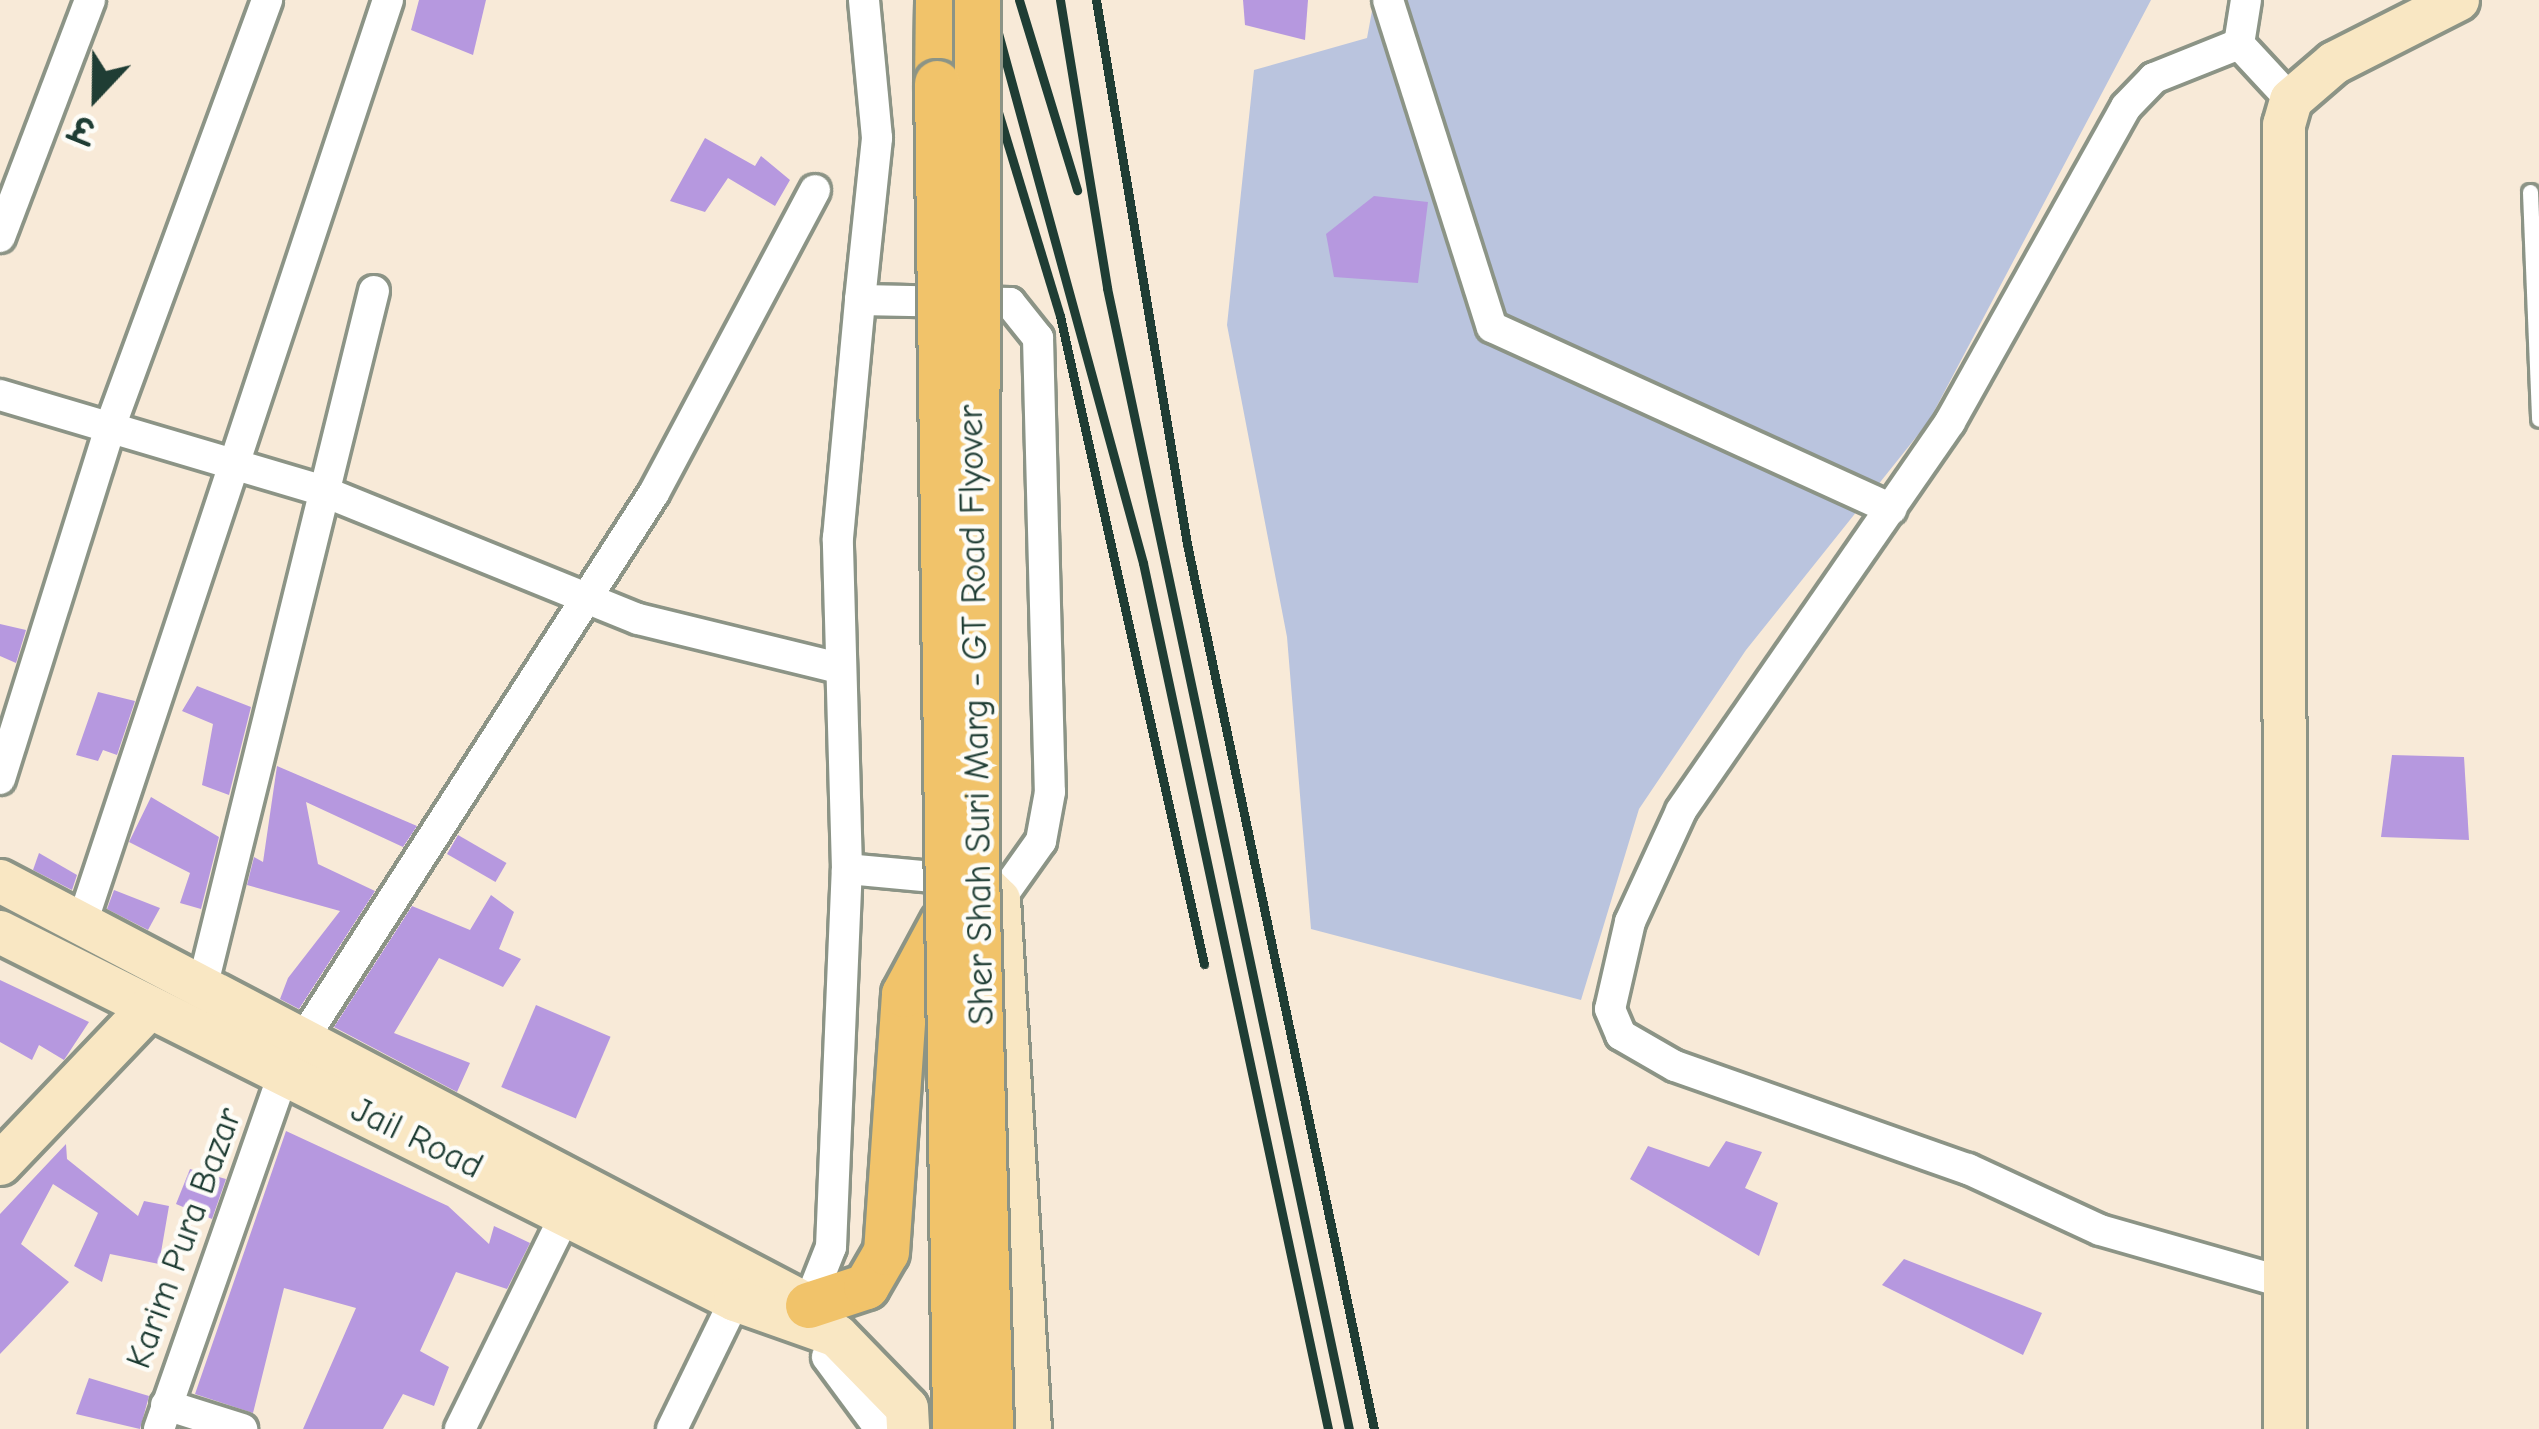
<!DOCTYPE html>
<meta charset="utf-8">
<style>
body{margin:0}
#map{position:relative;width:2539px;height:1429px;overflow:hidden;background:#f8ead8;font-family:"Comic Neue","Playpen Sans Deva",sans-serif}
div>[style]{position:absolute}
.industrial>*{inset:0;background:#bac4de}
.building>*{inset:0;background:#b698df;transform-origin:0 0}
.roads{filter:drop-shadow(3px 0 #8c9486) drop-shadow(-3px 0 #8c9486) drop-shadow(0 3px #8c9486) drop-shadow(0 -3px #8c9486)}
.lane>*{height:15px;margin:-7.5px;padding:0 7.5px;transform-origin:7.5px;border-radius:7.5px;background:#fff}
.street>*{height:30px;margin:-15px;padding:0 15px;transform-origin:15px;border-radius:15px;background:#fff}
.secondary>*{height:42px;margin:-21px;padding:0 21px;transform-origin:21px;border-radius:21px;background:#f9e7c3}
.primary>*{height:45px;margin:-22.5px;padding:0 22.5px;transform-origin:22.5px;border-radius:22.5px;background:#f1c36a}
.rail>*{height:9px;margin:-4.5px;padding:0 4.5px;transform-origin:4.5px;border-radius:4.5px;background:#1f3d34}
.bridges{filter:drop-shadow(3px 0 #8c9486) drop-shadow(-3px 0 #8c9486) drop-shadow(0 3px #8c9486) drop-shadow(0 -3px #8c9486)}
.primary-bridge>*{height:45px;margin:-22.5px;padding:0 22.5px;transform-origin:22.5px;border-radius:22.5px;background:#f1c36a}
span{translate:-50% -50%;white-space:nowrap;text-align:center;line-height:1.15;-webkit-text-stroke:9px #fdfcf7;paint-order:stroke}
.street-label{font-size:36px;color:#1f3d34}
.north{position:absolute;left:36px;top:36px;width:120px;height:120px;-webkit-text-stroke:9px #fdfcf7;paint-order:stroke;rotate:202deg;font-size:33px;font-weight:700;line-height:48px;text-align:center;color:#1f3d34}
.north::after{content:'';display:block;margin:auto;width:42px;height:54px;background:#1f3d34;clip-path:polygon(50% 0,100% 100%,50% 72%,0 100%)}
</style>
<div id="map">
<div class="industrial">
<div style="clip-path:polygon(1374px 0,2151px 0,1929px 421px,1746px 650px,1639px 809px,1581px 1000px,1311px 929px,1287px 637px,1227px 325px,1254px 70px,1367px 38px)"></div>
</div>
<div class="building">
<div style="clip-path:polygon(419px 0,486px 0,473px 55px,411px 30px)"></div>
<div style="clip-path:polygon(1243px 0,1308px 0,1305px 40px,1245px 25px)"></div>
<div style="clip-path:polygon(705px 138px,755px 166px,761px 156px,790px 180px,775px 206px,728px 178px,705px 212px,670px 201px)"></div>
<div style="clip-path:polygon(1374px 196px,1428px 202px,1418px 283px,1334px 277px,1326px 234px)"></div>
<div style="clip-path:polygon(0 624px,26px 630px,16px 663px,0 656px)"></div>
<div style="clip-path:polygon(197px 686px,251px 707px,229px 795px,202px 785px,213px 724px,182px 711px)"></div>
<div style="clip-path:polygon(98px 692px,135px 701px,117px 755px,103px 750px,98px 761px,76px 755px)"></div>
<div style="clip-path:polygon(2392px 755px,2464px 757px,2469px 840px,2381px 837px)"></div>
<div style="clip-path:polygon(277px 766px,417px 826px,403px 847px,306px 802px,318px 864px,375px 891px,299px 1009px,280px 999px,288px 978px,340px 911px,247px 885px,254px 857px,263px 862px)"></div>
<div style="clip-path:polygon(151px 797px,219px 837px,201px 909px,180px 903px,190px 873px,129px 842px)"></div>
<div style="left:458px;top:835px;width:56px;height:22px;rotate:30deg"></div>
<div style="clip-path:polygon(39px 853px,77px 875px,72px 890px,33px 870px)"></div>
<div style="clip-path:polygon(114px 890px,160px 908px,148px 930px,107px 909px)"></div>
<div style="clip-path:polygon(491px 895px,514px 912px,499px 949px,521px 959px,503px 987px,439px 958px,394px 1033px,470px 1063px,457px 1092px,334px 1027px,412px 906px,470px 930px)"></div>
<div style="clip-path:polygon(0 980px,89px 1022px,64px 1060px,39px 1045px,32px 1060px,0 1042px)"></div>
<div style="left:536px;top:1005px;width:81px;height:89px;rotate:23deg"></div>
<div style="clip-path:polygon(286px 1131px,448px 1206px,489px 1244px,494px 1226px,530px 1243px,507px 1289px,456px 1272px,420px 1351px,449px 1367px,434px 1406px,403px 1394px,383px 1429px,303px 1429px,356px 1308px,284px 1288px,253px 1413px,195px 1394px)"></div>
<div style="clip-path:polygon(1726px 1141px,1762px 1152px,1745px 1188px,1778px 1203px,1759px 1256px,1630px 1179px,1648px 1146px,1709px 1167px)"></div>
<div style="clip-path:polygon(66px 1144px,67px 1159px,138px 1216px,144px 1201px,169px 1206px,159px 1264px,110px 1254px,102px 1282px,74px 1266px,98px 1213px,53px 1184px,21px 1244px,69px 1282px,0 1354px,0 1214px)"></div>
<div style="clip-path:polygon(190px 1169px,226px 1179px,212px 1219px,176px 1204px)"></div>
<div style="clip-path:polygon(1904px 1259px,2042px 1313px,2023px 1355px,1882px 1285px)"></div>
<div style="clip-path:polygon(89px 1378px,149px 1396px,140px 1429px,76px 1414px)"></div>
</div>
<div class="roads">
<div class="lane">
<div style="left:2530px;top:192px;width:227px;rotate:87.7deg"></div>
</div>
<div class="street">
<div style="left:1388px;top:0;width:343px;rotate:72.4deg"></div>
<div style="left:1492px;top:327px;width:439px;rotate:24.5deg"></div>
<div style="left:2246px;top:0;width:45px;rotate:99deg"></div>
<div style="left:2239px;top:44px;width:76px;rotate:47.1deg"></div>
<div style="left:2239px;top:44px;width:92px;rotate:158.2deg"></div>
<div style="left:2154px;top:78px;width:40px;rotate:134deg"></div>
<div style="left:2126px;top:107px;width:361px;rotate:119.2deg"></div>
<div style="left:1950px;top:422px;width:473px;rotate:124.7deg"></div>
<div style="left:1681px;top:811px;width:122px;rotate:114.7deg"></div>
<div style="left:1630px;top:922px;width:89px;rotate:102.9deg"></div>
<div style="left:1610px;top:1009px;width:28px;rotate:67deg"></div>
<div style="left:1621px;top:1035px;width:62px;rotate:29.9deg"></div>
<div style="left:1675px;top:1066px;width:311px;rotate:19.4deg"></div>
<div style="left:1968px;top:1169px;width:145px;rotate:24.8deg"></div>
<div style="left:2100px;top:1230px;width:193px;rotate:15.9deg"></div>
<div style="left:0;top:237px;width:254px;rotate:-69.2deg"></div>
<div style="left:860px;top:300px;width:163px;rotate:-84deg"></div>
<div style="left:877px;top:138px;width:139px;rotate:-95.4deg"></div>
<div style="left:0;top:395px;width:334px;rotate:16.5deg"></div>
<div style="left:320px;top:490px;width:343px;rotate:22.1deg"></div>
<div style="left:638px;top:619px;width:207px;rotate:13.7deg"></div>
<div style="left:0;top:779px;width:369px;rotate:-72.6deg"></div>
<div style="left:110px;top:427px;width:455px;rotate:-69.8deg"></div>
<div style="left:847px;top:869px;width:120px;rotate:5.3deg"></div>
<div style="left:83px;top:920px;width:969px;rotate:-71.66deg"></div>
<div style="left:201px;top:992px;width:722px;rotate:-76.14deg"></div>
<div style="left:300px;top:1044px;width:655px;rotate:-57.28deg"></div>
<div style="left:654px;top:493px;width:343px;rotate:-62deg"></div>
<div style="left:808px;top:1305px;width:62px;rotate:-68.4deg"></div>
<div style="left:831px;top:1247px;width:378px;rotate:-87.6deg"></div>
<div style="left:847px;top:869px;width:331px;rotate:-91.6deg"></div>
<div style="left:838px;top:538px;width:239px;rotate:-84.7deg"></div>
<div style="left:860px;top:300px;width:150px;rotate:1.1deg"></div>
<div style="left:1010px;top:303px;width:45px;rotate:51.3deg"></div>
<div style="left:1038px;top:338px;width:454px;rotate:88.5deg"></div>
<div style="left:1050px;top:792px;width:50px;rotate:100.4deg"></div>
<div style="left:1041px;top:841px;width:72px;rotate:125.4deg"></div>
<div style="left:837px;top:1336px;width:23px;rotate:115deg"></div>
<div style="left:827px;top:1357px;width:89px;rotate:53.6deg"></div>
<div style="left:166px;top:1405px;width:80px;rotate:17.5deg"></div>
<div style="left:159px;top:1429px;width:377px;rotate:-70.7deg"></div>
<div style="left:460px;top:1429px;width:242px;rotate:-63.8deg"></div>
<div style="left:672px;top:1429px;width:144px;rotate:-64deg"></div>
</div>
<div class="secondary">
<div style="left:0;top:881px;width:912px;rotate:27.69deg"></div>
<div style="left:981px;top:882px;width:25px;rotate:45deg"></div>
<div style="left:999px;top:900px;width:530px;rotate:86.65deg"></div>
<div style="left:0;top:932px;width:822px;rotate:26.6deg"></div>
<div style="left:735px;top:1300px;width:108px;rotate:19.4deg"></div>
<div style="left:837px;top:1336px;width:100px;rotate:45.8deg"></div>
<div style="left:907px;top:1408px;width:21px;rotate:87deg"></div>
<div style="left:0;top:1164px;width:216px;rotate:-46.3deg"></div>
<div style="left:2285px;top:1429px;width:1304px;rotate:-90.04deg"></div>
<div style="left:2284px;top:125px;width:26px;rotate:-74deg"></div>
<div style="left:2291px;top:100px;width:57px;rotate:-40.7deg"></div>
<div style="left:2334px;top:63px;width:139px;rotate:-26.9deg"></div>
</div>
<div class="primary">
<div style="left:937px;top:83px;width:83px;rotate:-89.3deg"></div>
<div style="left:808px;top:1305px;width:61px;rotate:-18.1deg"></div>
<div style="left:866px;top:1286px;width:39px;rotate:-60deg"></div>
<div style="left:886px;top:1252px;width:259px;rotate:-86deg"></div>
<div style="left:904px;top:994px;width:81px;rotate:-61.8deg"></div>
</div>
</div>
<div class="rail">
<div style="left:964px;top:0;width:330px;rotate:73.1deg"></div>
<div style="left:1060px;top:316px;width:664px;rotate:77.47deg"></div>
<div style="left:989px;top:0;width:584px;rotate:74.7deg"></div>
<div style="left:1143px;top:563px;width:886px;rotate:77.94deg"></div>
<div style="left:1019px;top:0;width:199px;rotate:73deg"></div>
<div style="left:1060px;top:0;width:292px;rotate:80.7deg"></div>
<div style="left:1107px;top:288px;width:1166px;rotate:78.03deg"></div>
<div style="left:1096px;top:0;width:552px;rotate:80.5deg"></div>
<div style="left:1187px;top:544px;width:905px;rotate:78.07deg"></div>
</div>
<div class="bridges">
<div class="primary-bridge">
<div style="left:977px;top:0;width:872px;rotate:90.07deg"></div>
<div style="left:976px;top:872px;width:557px;rotate:88.56deg"></div>
<div style="left:937px;top:83px;width:1346px;rotate:89.23deg"></div>
</div>
</div>
<div class="street-label">
<span style="left:976px;top:715px;rotate:-91deg">Sher Shah Suri Marg - GT Road Flyover</span>
<span style="left:417px;top:1138px;rotate:26deg">Jail Road</span>
<span style="left:184px;top:1238px;rotate:-70deg">Karim Pura Bazar</span>
</div>
<div class="north">उ</div>
</div>
